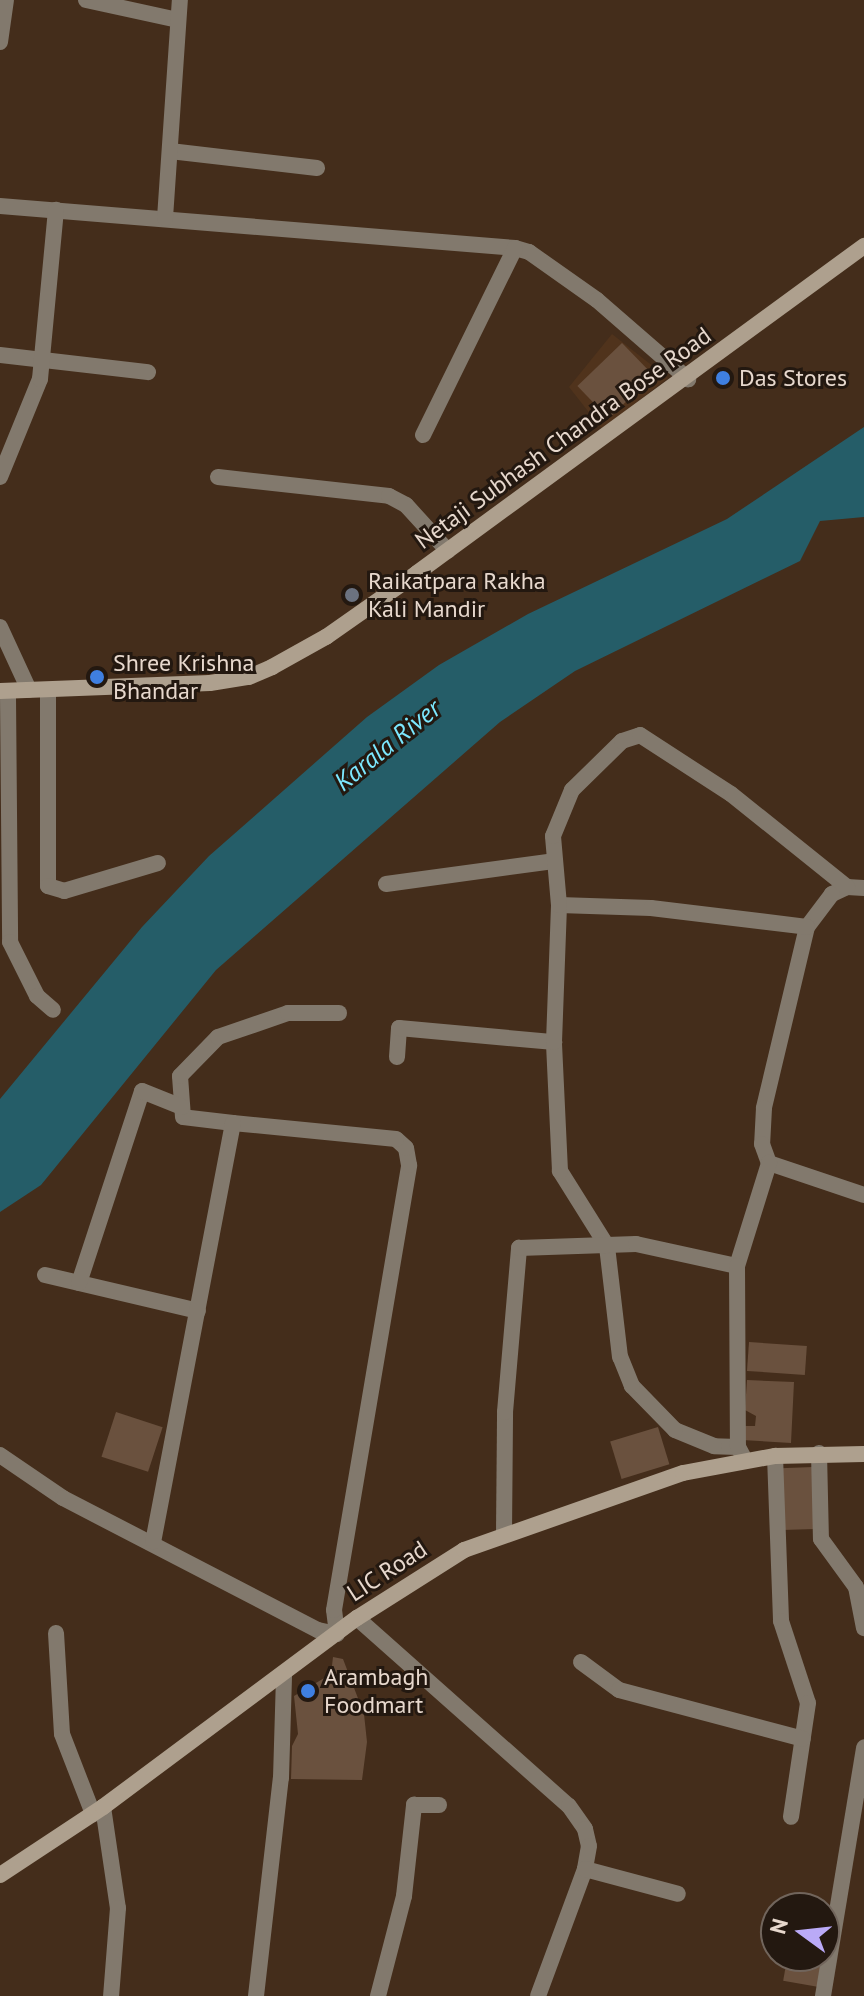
<!DOCTYPE html>
<style>
body{margin:0}
#map{position:relative;width:864px;height:1996px;overflow:hidden;background:#442d1b;font-family:"PT Sans",sans-serif}
div>[style]{position:absolute}
.built>*{inset:0;background:#50331c}
.water>*{inset:0;background:#255d68}
.building>*{inset:0;background:#6a513e;transform-origin:0 0}
.street>*{height:16px;margin:-8px;padding:0 8px;transform-origin:8px;border-radius:8px;background:#82796d}
.secondary>*{height:16px;margin:-8px;padding:0 8px;transform-origin:8px;border-radius:8px;background:#aea08e}
.dots>*{width:22px;height:22px;translate:-50% -50%;box-sizing:border-box;border:4px solid #231810;border-radius:50%}
span{translate:-50% -50%;white-space:nowrap;text-align:center;line-height:1.15;-webkit-text-stroke:6px #231810;paint-order:stroke}
.poi-label{font-size:24px;color:#e7d8cd}
.left{translate:0 -50%;text-align:left}
.street-label{font-size:24px;color:#e7d8cd}
.water-label{font-size:26px;color:#7ce8ff;font-style:italic}
.north{position:absolute;left:760px;top:1892px;width:80px;height:80px;box-sizing:border-box;background:#231810;border:2px solid #71655c;border-radius:50%;rotate:285deg;font-size:22px;font-weight:700;line-height:32px;text-align:center;color:#e7d8cd}
.north::after{content:'';display:block;margin:auto;width:28px;height:36px;background:#baaaf7;clip-path:polygon(50% 0,100% 100%,50% 72%,0 100%)}
</style>
<div id="map">
<div class="built">
<div style="clip-path:polygon(612px 334px,668px 378px,602px 429px,569px 387px)"></div>
</div>
<div class="water">
<div style="clip-path:polygon(864px 427px,864px 517px,820px 521px,800px 561px,575px 671px,500px 722px,216px 970px,41px 1185px,0 1212px,0 1099px,142px 927px,209px 856px,367px 717px,439px 665px,528px 614px,727px 519px)"></div>
</div>
<div class="building">
<div style="left:622px;top:343px;width:45px;height:62px;rotate:46deg"></div>
<div style="left:749px;top:1342px;width:58px;height:29px;rotate:4deg"></div>
<div style="clip-path:polygon(747px 1380px,794px 1382px,791px 1443px,742px 1440px,743px 1426px,755px 1426px,756px 1416px,745px 1410px)"></div>
<div style="left:116px;top:1412px;width:49px;height:47px;rotate:18deg"></div>
<div style="left:658px;top:1427px;width:39px;height:50px;rotate:73deg"></div>
<div style="left:813px;top:1467px;width:62px;height:33px;rotate:88deg"></div>
<div style="clip-path:polygon(333px 1657px,343px 1659px,364px 1714px,367px 1742px,362px 1780px,291px 1779px,292px 1746px,298px 1734px,294px 1696px,331px 1674px)"></div>
<div style="left:787px;top:1959px;width:39px;height:22px;rotate:10deg"></div>
</div>
<div class="street">
<div style="left:86px;top:0;width:94px;rotate:12.3deg"></div>
<div style="left:0;top:42px;width:42px;rotate:-81.9deg"></div>
<div style="left:170px;top:151px;width:148px;rotate:6.6deg"></div>
<div style="left:0;top:206px;width:517px;rotate:4.66deg"></div>
<div style="left:515px;top:248px;width:15px;rotate:16deg"></div>
<div style="left:529px;top:252px;width:83px;rotate:35.2deg"></div>
<div style="left:597px;top:300px;width:121px;rotate:41deg"></div>
<div style="left:165px;top:218px;width:219px;rotate:-86.1deg"></div>
<div style="left:0;top:355px;width:149px;rotate:6.6deg"></div>
<div style="left:423px;top:435px;width:208px;rotate:-63.8deg"></div>
<div style="left:0;top:477px;width:106px;rotate:-67.8deg"></div>
<div style="left:40px;top:379px;width:170px;rotate:-84.6deg"></div>
<div style="left:218px;top:477px;width:172px;rotate:6.3deg"></div>
<div style="left:389px;top:496px;width:19px;rotate:28deg"></div>
<div style="left:406px;top:505px;width:62px;rotate:47.6deg"></div>
<div style="left:0;top:627px;width:69px;rotate:65.3deg"></div>
<div style="left:48px;top:696px;width:190px;rotate:90deg"></div>
<div style="left:48px;top:886px;width:17px;rotate:17deg"></div>
<div style="left:64px;top:891px;width:98px;rotate:-16.6deg"></div>
<div style="left:8px;top:697px;width:245px;rotate:89.5deg"></div>
<div style="left:10px;top:942px;width:60px;rotate:63.4deg"></div>
<div style="left:37px;top:996px;width:21px;rotate:41deg"></div>
<div style="left:386px;top:884px;width:169px;rotate:-7.8deg"></div>
<div style="left:864px;top:888px;width:17px;rotate:-177deg"></div>
<div style="left:847px;top:887px;width:17px;rotate:155deg"></div>
<div style="left:832px;top:894px;width:41px;rotate:127.1deg"></div>
<div style="left:807px;top:927px;width:186px;rotate:103.4deg"></div>
<div style="left:764px;top:1108px;width:36px;rotate:93deg"></div>
<div style="left:762px;top:1144px;width:20px;rotate:70deg"></div>
<div style="left:769px;top:1163px;width:100px;rotate:18.6deg"></div>
<div style="left:559px;top:905px;width:92px;rotate:1.9deg"></div>
<div style="left:651px;top:908px;width:157px;rotate:6.9deg"></div>
<div style="left:397px;top:1057px;width:29px;rotate:-86deg"></div>
<div style="left:399px;top:1028px;width:156px;rotate:5.2deg"></div>
<div style="left:233px;top:1123px;width:50px;rotate:-173.2deg"></div>
<div style="left:183px;top:1117px;width:41px;rotate:-94.2deg"></div>
<div style="left:180px;top:1076px;width:54px;rotate:-45.7deg"></div>
<div style="left:218px;top:1037px;width:74px;rotate:-18.9deg"></div>
<div style="left:288px;top:1013px;width:51px"></div>
<div style="left:737px;top:1266px;width:108px;rotate:-72.7deg"></div>
<div style="left:45px;top:1275px;width:157px;rotate:13.2deg"></div>
<div style="left:79px;top:1283px;width:202px;rotate:-71.8deg"></div>
<div style="left:142px;top:1091px;width:43px;rotate:21.8deg"></div>
<div style="left:819px;top:1453px;width:86px;rotate:88.7deg"></div>
<div style="left:821px;top:1539px;width:59px;rotate:53.9deg"></div>
<div style="left:856px;top:1587px;width:42px;rotate:79deg"></div>
<div style="left:0;top:1455px;width:76px;rotate:34.3deg"></div>
<div style="left:63px;top:1498px;width:287px;rotate:27.4deg"></div>
<div style="left:318px;top:1630px;width:19px;rotate:12deg"></div>
<div style="left:337px;top:1634px;width:24px;rotate:-97deg"></div>
<div style="left:334px;top:1610px;width:451px;rotate:-80.4deg"></div>
<div style="left:409px;top:1165px;width:17px;rotate:-100deg"></div>
<div style="left:406px;top:1148px;width:13px;rotate:-138deg"></div>
<div style="left:396px;top:1139px;width:164px;rotate:-174.4deg"></div>
<div style="left:233px;top:1123px;width:426px;rotate:100.8deg"></div>
<div style="left:775px;top:1456px;width:165px;rotate:87.9deg"></div>
<div style="left:781px;top:1621px;width:86px;rotate:71.8deg"></div>
<div style="left:808px;top:1703px;width:115px;rotate:98.5deg"></div>
<div style="left:745px;top:1460px;width:15px;rotate:-118deg"></div>
<div style="left:738px;top:1447px;width:24px;rotate:-178deg"></div>
<div style="left:714px;top:1446px;width:42px;rotate:-157.7deg"></div>
<div style="left:675px;top:1430px;width:62px;rotate:-134.3deg"></div>
<div style="left:632px;top:1386px;width:31px;rotate:-112deg"></div>
<div style="left:620px;top:1357px;width:112px;rotate:-96.7deg"></div>
<div style="left:607px;top:1246px;width:89px;rotate:-122.1deg"></div>
<div style="left:560px;top:1171px;width:129px;rotate:-92.7deg"></div>
<div style="left:554px;top:1042px;width:137px;rotate:-87.9deg"></div>
<div style="left:559px;top:905px;width:69px;rotate:-95deg"></div>
<div style="left:553px;top:836px;width:50px;rotate:-67.6deg"></div>
<div style="left:572px;top:790px;width:70px;rotate:-44.4deg"></div>
<div style="left:622px;top:741px;width:19px;rotate:-18deg"></div>
<div style="left:640px;top:735px;width:108px;rotate:33deg"></div>
<div style="left:731px;top:794px;width:149px;rotate:38.7deg"></div>
<div style="left:504px;top:1533px;width:121px;rotate:-89.5deg"></div>
<div style="left:505px;top:1412px;width:165px;rotate:-85.1deg"></div>
<div style="left:519px;top:1248px;width:117px;rotate:-2deg"></div>
<div style="left:636px;top:1244px;width:103px;rotate:12.3deg"></div>
<div style="left:737px;top:1266px;width:181px;rotate:89.7deg"></div>
<div style="left:357px;top:1618px;width:283px;rotate:41.6deg"></div>
<div style="left:569px;top:1806px;width:28px;rotate:55deg"></div>
<div style="left:585px;top:1829px;width:17px;rotate:77deg"></div>
<div style="left:589px;top:1846px;width:23px;rotate:100deg"></div>
<div style="left:585px;top:1869px;width:135px;rotate:110.3deg"></div>
<div style="left:56px;top:1633px;width:101px;rotate:86.6deg"></div>
<div style="left:62px;top:1734px;width:86px;rotate:68.8deg"></div>
<div style="left:581px;top:1662px;width:47px;rotate:36.4deg"></div>
<div style="left:619px;top:1690px;width:190px;rotate:14.9deg"></div>
<div style="left:103px;top:1807px;width:102px;rotate:81.6deg"></div>
<div style="left:118px;top:1908px;width:88px;rotate:94.5deg"></div>
<div style="left:585px;top:1869px;width:96px;rotate:15deg"></div>
<div style="left:256px;top:1996px;width:219px;rotate:-83.5deg"></div>
<div style="left:281px;top:1778px;width:102px;rotate:-88.3deg"></div>
<div style="left:378px;top:1996px;width:103px;rotate:-75.4deg"></div>
<div style="left:404px;top:1896px;width:92px;rotate:-83.7deg"></div>
<div style="left:414px;top:1805px;width:25px"></div>
<div style="left:823px;top:1996px;width:252px;rotate:-80.6deg"></div>
</div>
<div class="secondary">
<div style="left:0;top:691px;width:210px;rotate:-2.2deg"></div>
<div style="left:210px;top:683px;width:39px;rotate:-9deg"></div>
<div style="left:249px;top:677px;width:25px;rotate:-23deg"></div>
<div style="left:272px;top:667px;width:62px;rotate:-29.1deg"></div>
<div style="left:326px;top:637px;width:111px;rotate:-35.1deg"></div>
<div style="left:417px;top:573px;width:554px;rotate:-36.19deg"></div>
<div style="left:0;top:1875px;width:123px;rotate:-33.4deg"></div>
<div style="left:103px;top:1807px;width:317px;rotate:-36.7deg"></div>
<div style="left:357px;top:1618px;width:127px;rotate:-32.4deg"></div>
<div style="left:464px;top:1550px;width:232px;rotate:-19.4deg"></div>
<div style="left:683px;top:1473px;width:94px;rotate:-10.5deg"></div>
<div style="left:775px;top:1456px;width:89px;rotate:-1.3deg"></div>
</div>
<div class="dots">
<div style="left:723px;top:378px;background:#3f7fe0"></div>
<div style="left:352px;top:595px;background:#6b7280"></div>
<div style="left:97px;top:677px;background:#3f7fe0"></div>
<div style="left:308px;top:1691px;background:#3f7fe0"></div>
</div>
<div class="poi-label">
<span class="left" style="left:739px;top:378px">Das Stores</span>
<span class="left" style="left:368px;top:595px">Raikatpara Rakha<br>Kali Mandir</span>
<span class="left" style="left:113px;top:677px">Shree Krishna<br>Bhandar</span>
<span class="left" style="left:324px;top:1691px">Arambagh<br>Foodmart</span>
</div>
<div class="street-label">
<span style="left:563px;top:438px;rotate:-36deg">Netaji Subhash Chandra Bose Road</span>
<span style="left:387px;top:1571px;rotate:-33deg">LIC Road</span>
</div>
<div class="water-label">
<span style="left:387px;top:745px;rotate:-39deg">Karala River</span>
</div>
<div class="north">N</div>
</div>
